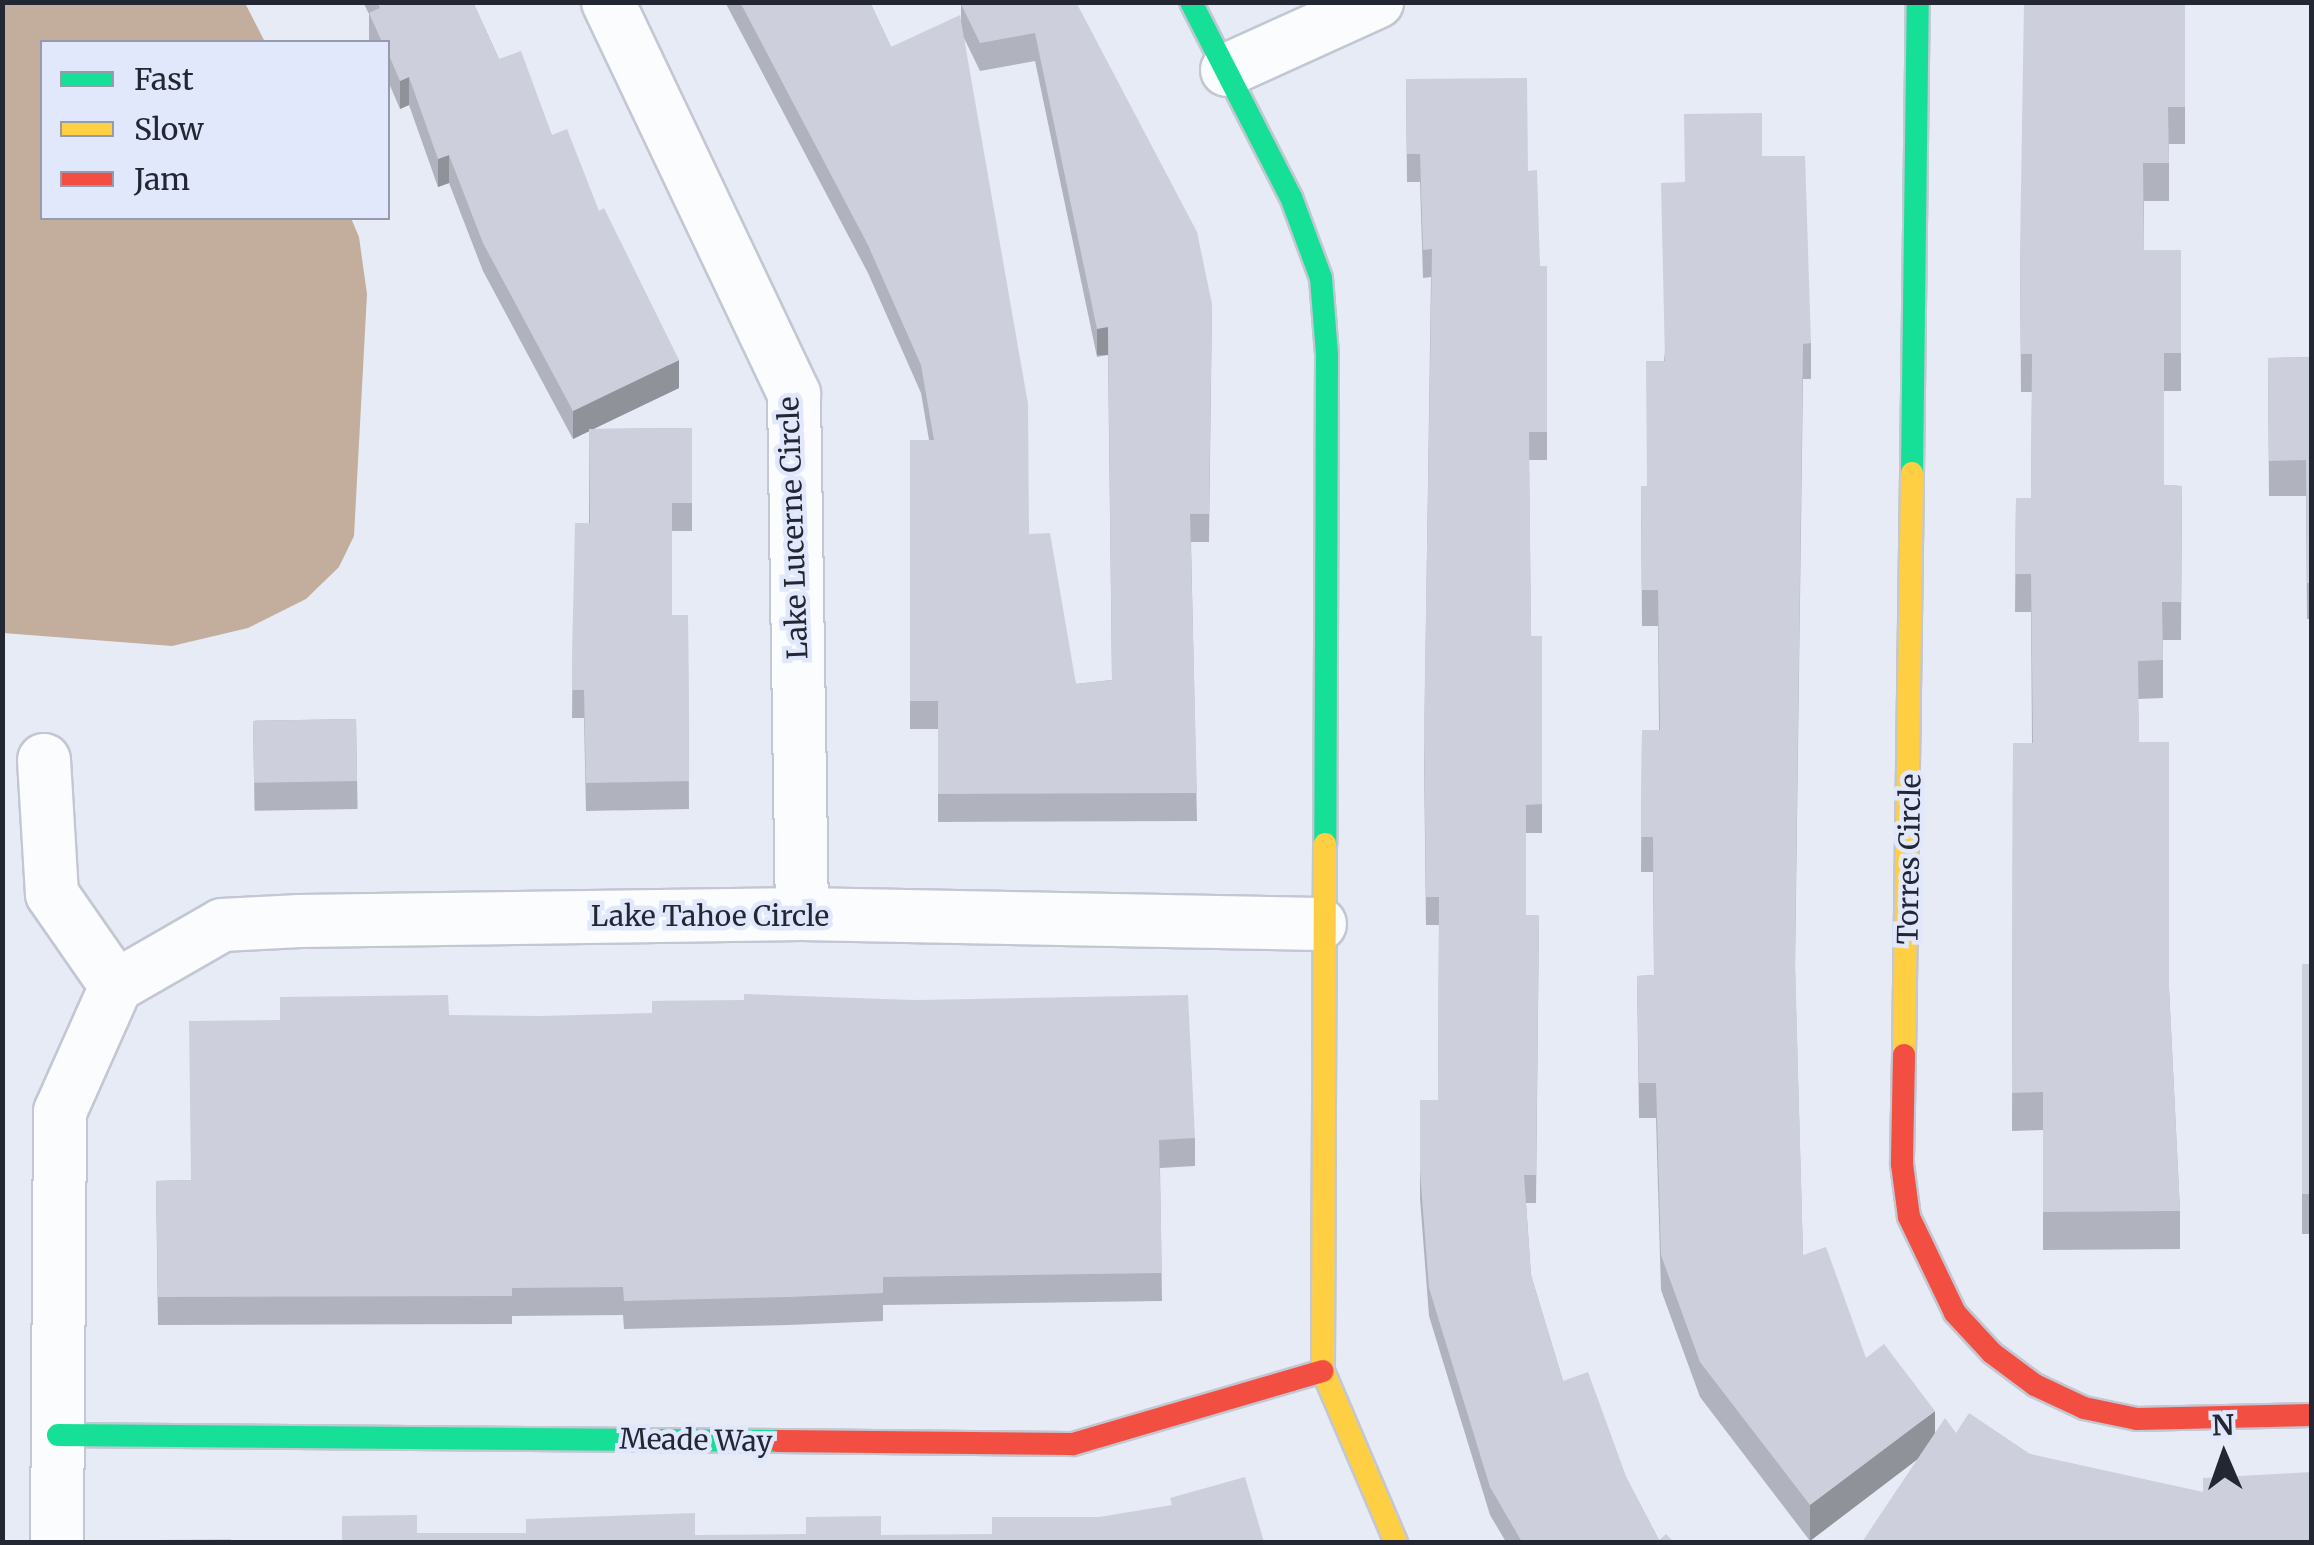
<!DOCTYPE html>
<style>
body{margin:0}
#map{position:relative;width:2314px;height:1545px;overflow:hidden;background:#e7ebf6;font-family:Merriweather,serif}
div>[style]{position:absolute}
.water>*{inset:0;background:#c3ad9c}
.roads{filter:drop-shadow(2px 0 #c3c7d2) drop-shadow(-2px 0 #c3c7d2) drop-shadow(0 2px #c3c7d2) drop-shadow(0 -2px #c3c7d2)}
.street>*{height:52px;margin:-26px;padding:0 26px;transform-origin:26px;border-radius:26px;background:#fbfcfe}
.fast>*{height:22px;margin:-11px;padding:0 11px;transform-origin:11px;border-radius:11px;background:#16e098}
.slow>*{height:22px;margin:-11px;padding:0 11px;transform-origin:11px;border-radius:11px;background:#ffcf43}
.jam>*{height:22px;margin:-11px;padding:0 11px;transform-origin:11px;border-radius:11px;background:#f24e42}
.wall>*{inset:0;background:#b0b3bd;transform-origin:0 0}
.shaded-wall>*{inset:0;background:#90929a;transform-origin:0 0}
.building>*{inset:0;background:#cdd0dc;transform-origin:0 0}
span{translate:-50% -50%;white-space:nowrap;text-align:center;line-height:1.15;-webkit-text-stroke:9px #e1e8fc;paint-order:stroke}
.street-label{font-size:28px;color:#232734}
.frame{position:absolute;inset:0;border:5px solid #232734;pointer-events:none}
.legend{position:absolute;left:40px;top:40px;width:350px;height:180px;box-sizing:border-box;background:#e1e8fc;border:2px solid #959bac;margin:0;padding:12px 18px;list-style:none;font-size:30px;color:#232734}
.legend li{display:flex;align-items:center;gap:20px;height:50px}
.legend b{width:50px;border:2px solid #959bac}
.north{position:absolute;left:2174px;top:1405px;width:100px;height:100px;-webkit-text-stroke:8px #e1e8fc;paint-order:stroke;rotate:358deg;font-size:28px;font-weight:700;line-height:40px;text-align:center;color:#232734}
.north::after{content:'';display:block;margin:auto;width:35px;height:45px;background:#232734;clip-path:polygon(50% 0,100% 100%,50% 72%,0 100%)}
</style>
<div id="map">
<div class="water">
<div style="clip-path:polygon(3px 2px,245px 3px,265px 42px,42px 42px,42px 218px,351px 218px,359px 237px,367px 294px,354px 536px,339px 567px,306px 599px,248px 628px,172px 646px,3px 633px)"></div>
</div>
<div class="roads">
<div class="street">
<div style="left:608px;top:2px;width:434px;rotate:64.6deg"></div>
<div style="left:794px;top:394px;width:520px;rotate:89.12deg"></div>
<div style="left:1227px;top:70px;width:165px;rotate:-24.4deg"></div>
<div style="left:44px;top:760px;width:134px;rotate:86.6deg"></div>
<div style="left:52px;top:894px;width:112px;rotate:55.2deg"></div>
<div style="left:116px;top:986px;width:138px;rotate:114deg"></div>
<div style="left:60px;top:1112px;width:430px;rotate:90.4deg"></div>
<div style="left:116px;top:986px;width:122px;rotate:-29.9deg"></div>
<div style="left:222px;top:925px;width:78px;rotate:-2.9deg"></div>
<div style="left:300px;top:921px;width:502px;rotate:-0.8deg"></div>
<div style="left:802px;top:914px;width:518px;rotate:1.11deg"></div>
</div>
<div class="fast">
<div style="left:1191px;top:2px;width:219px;rotate:62.9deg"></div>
<div style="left:1291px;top:197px;width:86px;rotate:69.7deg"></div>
<div style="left:1321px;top:278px;width:77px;rotate:85.5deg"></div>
<div style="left:1327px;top:355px;width:489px;rotate:90.2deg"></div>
<div style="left:1912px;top:473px;width:471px;rotate:-89.3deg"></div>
<div style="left:58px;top:1435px;width:721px;rotate:0.48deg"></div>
</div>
<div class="slow">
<div style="left:1325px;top:844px;width:527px;rotate:90.22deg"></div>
<div style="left:1323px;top:1371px;width:186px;rotate:66.9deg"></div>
<div style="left:1904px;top:1055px;width:582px;rotate:-89.21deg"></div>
</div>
<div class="jam">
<div style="left:1904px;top:1055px;width:109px;rotate:91.1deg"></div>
<div style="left:1902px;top:1164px;width:53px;rotate:82.5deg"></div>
<div style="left:1909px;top:1217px;width:106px;rotate:64.4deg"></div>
<div style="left:1955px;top:1313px;width:54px;rotate:47.2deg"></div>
<div style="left:1992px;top:1353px;width:54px;rotate:36.7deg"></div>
<div style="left:2035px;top:1385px;width:54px;rotate:25.1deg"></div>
<div style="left:2084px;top:1408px;width:54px;rotate:11.7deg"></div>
<div style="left:2137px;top:1419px;width:175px;rotate:-1.3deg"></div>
<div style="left:779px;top:1441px;width:294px;rotate:0.6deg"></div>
<div style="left:1073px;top:1444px;width:260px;rotate:-16.3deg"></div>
</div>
</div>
<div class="wall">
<div style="clip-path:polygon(363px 2px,473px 2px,499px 59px,552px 135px,599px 211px,679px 388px,593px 429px,692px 428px,692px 531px,672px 531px,672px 615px,688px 615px,689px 809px,586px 811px,584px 718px,572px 718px,573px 614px,589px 523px,589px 431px,573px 439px,483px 271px,449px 183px,438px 187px,409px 105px,400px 109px,388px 81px,388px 42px,369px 41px,369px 14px)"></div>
<div style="clip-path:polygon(evenodd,725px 2px,870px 2px,891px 47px,961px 21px,961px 4px,1076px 2px,1212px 304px,1209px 542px,1191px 542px,1197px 821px,938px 822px,938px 729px,910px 729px,910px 440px,929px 440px,921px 393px,868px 273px,725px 2px,964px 38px,980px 71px,1035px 61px,1097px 357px,1108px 355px,1112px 680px,1076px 684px,1029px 534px,964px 38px)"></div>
<div style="clip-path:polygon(2185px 2px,2185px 144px,2169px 144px,2169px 201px,2144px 201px,2144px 250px,2181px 250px,2181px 391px,2164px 391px,2164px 485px,2182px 486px,2181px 640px,2163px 640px,2163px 698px,2138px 699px,2139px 742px,2169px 988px,2180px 1211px,2180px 1249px,2043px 1250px,2043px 1130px,2012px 1131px,2013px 743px,2032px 743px,2031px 612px,2015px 612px,2016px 498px,2031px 498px,2032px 392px,2021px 392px,2020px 251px)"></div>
<div style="clip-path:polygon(1406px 79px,1528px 171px,1540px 266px,1547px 266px,1547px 460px,1529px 460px,1531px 636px,1542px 636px,1542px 833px,1526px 833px,1526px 915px,1539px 915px,1536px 1203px,1526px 1203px,1531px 1275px,1563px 1381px,1627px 1479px,1659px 1540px,1674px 1542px,1506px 1542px,1490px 1515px,1429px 1316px,1420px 1199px,1420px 1171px,1438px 1100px,1439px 925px,1426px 925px,1424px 759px,1431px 277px,1423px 278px,1420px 182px,1407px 182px)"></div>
<div style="clip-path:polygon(1762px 156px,1811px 343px,1811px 379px,1803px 379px,1795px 970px,1803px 1255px,1866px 1358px,1935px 1434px,1956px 1433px,2030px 1454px,2312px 1542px,1918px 1458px,1810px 1541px,1700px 1397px,1661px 1290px,1656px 1118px,1639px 1118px,1637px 976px,1654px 975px,1653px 872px,1641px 872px,1642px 730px,1659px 730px,1658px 626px,1642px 626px,1641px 486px,1647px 486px,1664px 361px,1684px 182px)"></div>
<div style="clip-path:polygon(2312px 357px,2312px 619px,2307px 619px,2306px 496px,2269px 496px,2268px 358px)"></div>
<div style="left:356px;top:719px;width:90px;height:103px;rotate:89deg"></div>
<div style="left:2302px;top:964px;width:10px;height:270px"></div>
<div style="clip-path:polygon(449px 1015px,1195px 1138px,1195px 1166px,1160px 1168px,1162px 1301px,883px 1305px,883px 1321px,789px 1325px,624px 1329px,623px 1315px,512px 1316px,512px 1324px,158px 1325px,156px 1181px,191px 1180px,280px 1020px)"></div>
</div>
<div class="shaded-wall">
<div style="clip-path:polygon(409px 77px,409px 105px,400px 109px,400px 81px)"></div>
<div style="clip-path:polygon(449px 155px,449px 183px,438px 187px,438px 159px)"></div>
<div style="left:1108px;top:327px;width:28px;height:11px;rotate:90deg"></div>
<div style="clip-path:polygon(679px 360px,679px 388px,573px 439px,573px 411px)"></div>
<div style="clip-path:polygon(1935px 1411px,1935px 1446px,1810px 1541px,1810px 1505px)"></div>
</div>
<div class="building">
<div style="clip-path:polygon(377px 2px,473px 2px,499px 59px,521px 51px,552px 135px,567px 129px,599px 211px,604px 208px,679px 360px,573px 411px,483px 243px,449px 155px,438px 159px,409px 77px,400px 81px,388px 53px,388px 42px,382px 42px,369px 13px,380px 8px)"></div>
<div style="clip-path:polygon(740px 2px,870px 2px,891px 47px,960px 15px,1028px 404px,1029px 534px,1050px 533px,1076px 684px,1112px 680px,1108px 327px,1097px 329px,1035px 33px,980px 43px,961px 4px,965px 2px,1076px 2px,1197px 232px,1212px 304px,1209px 514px,1190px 514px,1197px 793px,938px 794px,938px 701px,910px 701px,910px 440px,934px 440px,921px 365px,868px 245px)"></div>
<div style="clip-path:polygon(2024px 2px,2185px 2px,2185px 107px,2168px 107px,2169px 163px,2143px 163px,2144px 250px,2181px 250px,2181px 353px,2164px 353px,2164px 485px,2182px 486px,2181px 602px,2162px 602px,2163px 660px,2138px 661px,2139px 742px,2169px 742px,2169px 988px,2180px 1211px,2043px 1212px,2043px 1092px,2012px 1093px,2013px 743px,2033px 743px,2031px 574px,2015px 574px,2016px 498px,2031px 498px,2032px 354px,2021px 354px,2020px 251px)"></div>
<div style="clip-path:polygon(1527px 78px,1528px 171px,1537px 170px,1540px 266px,1547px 266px,1547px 432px,1529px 432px,1531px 636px,1542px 636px,1542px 804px,1526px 805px,1526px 915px,1539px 915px,1536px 1175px,1524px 1175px,1531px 1275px,1563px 1381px,1588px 1372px,1627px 1479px,1659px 1540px,1666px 1534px,1674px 1542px,1522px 1542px,1490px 1487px,1429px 1288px,1420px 1171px,1420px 1100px,1438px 1100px,1439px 897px,1426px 897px,1424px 731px,1432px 249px,1423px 250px,1420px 154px,1407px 154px,1406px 79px)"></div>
<div style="clip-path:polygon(1762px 113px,1762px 156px,1805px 156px,1811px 343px,1803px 344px,1795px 959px,1803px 1255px,1826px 1247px,1866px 1358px,1884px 1344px,1935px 1411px,1810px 1505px,1700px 1362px,1661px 1255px,1656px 1083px,1639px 1083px,1637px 976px,1654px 975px,1653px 837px,1641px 837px,1642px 730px,1660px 730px,1658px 590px,1642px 590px,1641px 486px,1647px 486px,1646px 361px,1665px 361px,1661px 183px,1685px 182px,1684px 114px)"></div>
<div style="clip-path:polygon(2312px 357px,2312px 583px,2307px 583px,2306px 460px,2269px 461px,2268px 358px)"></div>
<div style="clip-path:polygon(692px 428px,692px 503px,672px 503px,672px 615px,688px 615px,689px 781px,586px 783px,584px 690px,572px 690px,573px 614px,575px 523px,590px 523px,589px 429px)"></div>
<div style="left:356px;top:719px;width:62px;height:103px;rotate:89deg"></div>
<div style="left:2302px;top:964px;width:10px;height:230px"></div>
<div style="clip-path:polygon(744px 994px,913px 1000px,1188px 995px,1195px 1138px,1159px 1140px,1162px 1273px,883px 1277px,883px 1293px,789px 1297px,624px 1301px,623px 1287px,512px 1288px,512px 1296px,158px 1297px,156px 1181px,191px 1180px,189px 1021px,280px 1020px,280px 997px,448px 995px,449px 1015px,541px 1016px,652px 1013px,652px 1001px,744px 1000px)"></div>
<div style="clip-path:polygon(1969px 1413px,2030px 1454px,2203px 1492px,2203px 1478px,2312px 1472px,2312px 1542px,1862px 1542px,1945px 1418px,1956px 1433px)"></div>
<div style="clip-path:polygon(1245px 1477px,1264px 1542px,342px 1542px,342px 1516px,417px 1515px,417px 1533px,526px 1533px,526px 1519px,695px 1513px,695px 1535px,806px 1534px,806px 1517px,881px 1516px,881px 1535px,992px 1534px,992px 1517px,1099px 1517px,1172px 1505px,1170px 1498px)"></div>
<div style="clip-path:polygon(231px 1539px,231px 1542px,156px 1542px,156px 1540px)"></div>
</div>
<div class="street-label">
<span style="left:793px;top:528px;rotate:-92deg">Lake Lucerne Circle</span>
<span style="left:1909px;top:859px;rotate:-89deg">Torres Circle</span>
<span style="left:710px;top:916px">Lake Tahoe Circle</span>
<span style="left:696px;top:1440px;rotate:1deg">Meade Way</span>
</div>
<div class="frame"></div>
<ul class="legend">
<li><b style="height:12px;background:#16e098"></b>Fast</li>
<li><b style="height:12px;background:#ffcf43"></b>Slow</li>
<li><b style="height:12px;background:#f24e42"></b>Jam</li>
</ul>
<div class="north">N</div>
</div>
